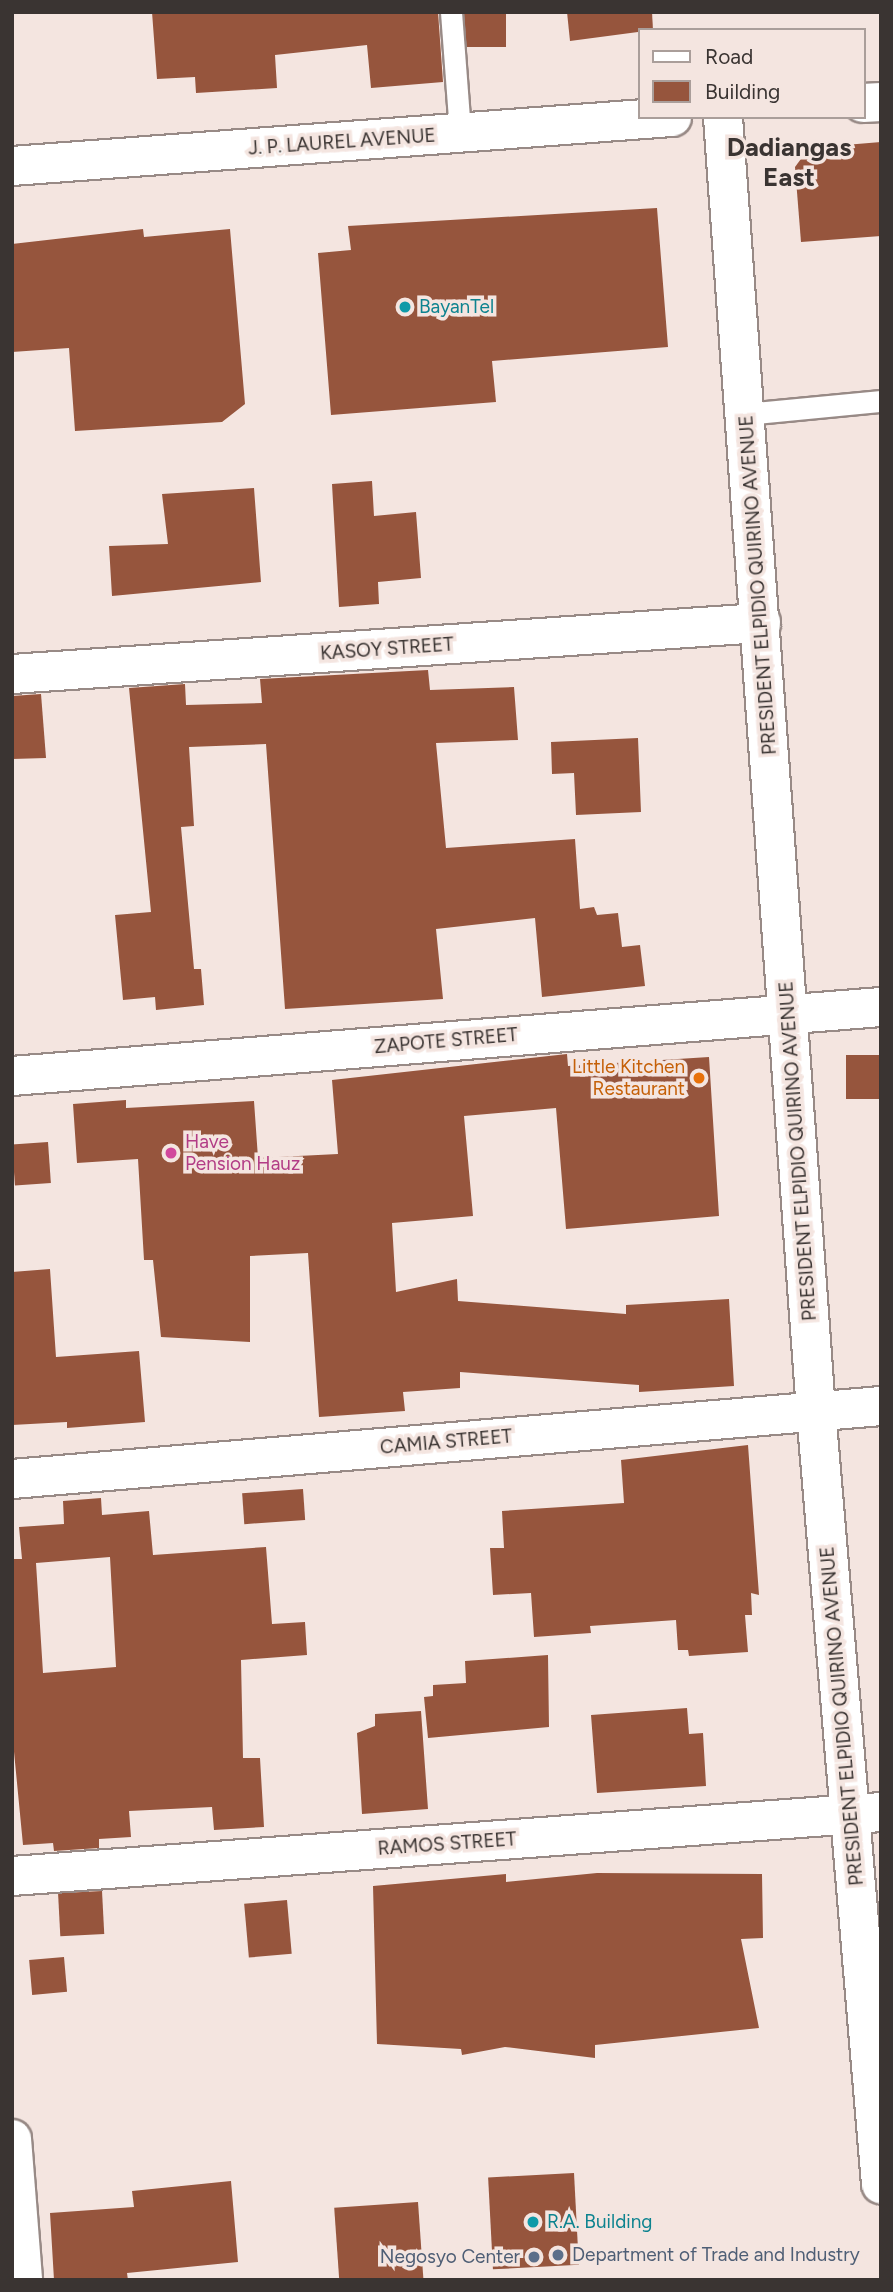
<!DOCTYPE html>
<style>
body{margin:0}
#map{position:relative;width:893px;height:2292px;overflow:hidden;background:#f4e5e0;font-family:Figtree,sans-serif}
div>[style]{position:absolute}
.building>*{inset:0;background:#96553d;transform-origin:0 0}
.roads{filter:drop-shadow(2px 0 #988a86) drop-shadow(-2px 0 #988a86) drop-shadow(0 2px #988a86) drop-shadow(0 -2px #988a86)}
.service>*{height:21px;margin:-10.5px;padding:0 10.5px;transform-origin:10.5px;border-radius:10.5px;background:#fff}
.minor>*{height:38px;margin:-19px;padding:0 19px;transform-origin:19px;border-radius:19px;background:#fff}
.tertiary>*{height:38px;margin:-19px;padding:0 19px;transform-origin:19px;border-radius:19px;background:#fff}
.dots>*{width:19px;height:19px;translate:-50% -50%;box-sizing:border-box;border:4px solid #f4e5e0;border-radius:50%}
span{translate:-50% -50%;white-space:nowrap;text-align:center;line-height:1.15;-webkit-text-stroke:7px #f4e5e0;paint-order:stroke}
.street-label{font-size:19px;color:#3a3432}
.culture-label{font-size:19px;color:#0d838f}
.left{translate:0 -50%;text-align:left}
.food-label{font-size:19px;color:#c56008}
.right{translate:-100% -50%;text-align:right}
.hotel-label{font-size:19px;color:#b23c85}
.service-label{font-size:19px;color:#4e5e75}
.district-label{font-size:26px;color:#3a3432;font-weight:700}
.frame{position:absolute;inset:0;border:14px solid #3a3432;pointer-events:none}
.legend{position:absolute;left:638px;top:28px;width:228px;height:91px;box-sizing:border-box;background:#f4e5e0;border:2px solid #aa9e9a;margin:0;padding:9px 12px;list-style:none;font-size:21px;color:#3a3432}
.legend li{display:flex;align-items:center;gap:14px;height:35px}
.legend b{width:35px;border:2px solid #aa9e9a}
</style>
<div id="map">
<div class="building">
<div style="clip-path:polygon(152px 12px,438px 12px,443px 82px,371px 88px,367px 45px,275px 55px,277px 88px,196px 93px,195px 77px,157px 79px)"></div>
<div style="left:464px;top:12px;width:42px;height:35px"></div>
<div style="clip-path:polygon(567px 12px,652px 12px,653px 30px,570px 41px)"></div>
<div style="clip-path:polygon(881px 142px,881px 236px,801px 242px,795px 167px,809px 148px)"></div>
<div style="clip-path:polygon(657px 208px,668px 347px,492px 361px,496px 402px,331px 415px,318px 253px,351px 250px,348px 226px)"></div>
<div style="clip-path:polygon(143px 229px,144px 237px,230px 229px,245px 404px,222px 422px,75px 431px,69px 348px,12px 352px,12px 244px)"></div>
<div style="clip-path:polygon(372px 481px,374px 516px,416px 512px,421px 578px,378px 582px,379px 604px,339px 607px,332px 484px)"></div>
<div style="clip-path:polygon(254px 488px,261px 582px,112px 596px,109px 546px,168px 544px,162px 494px)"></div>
<div style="clip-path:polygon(428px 670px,430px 690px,514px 687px,518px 740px,436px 743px,446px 848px,575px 839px,580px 909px,594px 907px,597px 915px,618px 913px,622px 947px,640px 945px,645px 986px,542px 997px,535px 918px,436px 929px,443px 999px,285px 1009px,266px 744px,189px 747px,194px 826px,181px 827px,194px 969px,201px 969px,204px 1005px,156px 1010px,155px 997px,123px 1000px,115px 915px,151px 912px,129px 688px,185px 684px,186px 705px,262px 703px,260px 679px)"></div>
<div style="clip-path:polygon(41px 694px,46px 758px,12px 759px,12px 696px)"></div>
<div style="clip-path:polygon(638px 738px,641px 812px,576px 815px,574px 773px,552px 774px,551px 742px)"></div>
<div style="clip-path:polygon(567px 1054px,568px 1066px,709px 1057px,719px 1216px,566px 1229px,556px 1108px,464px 1116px,473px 1216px,392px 1223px,396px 1292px,457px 1279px,458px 1301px,626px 1314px,626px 1305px,729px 1299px,734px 1386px,639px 1392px,639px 1385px,460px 1372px,460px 1388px,403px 1392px,405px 1411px,319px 1417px,308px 1253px,250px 1256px,250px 1342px,161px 1337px,153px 1260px,144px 1260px,138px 1159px,77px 1163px,73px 1104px,126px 1100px,126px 1108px,254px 1101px,258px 1158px,338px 1154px,332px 1080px)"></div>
<div style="left:881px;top:1055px;width:44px;height:35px;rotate:90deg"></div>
<div style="left:48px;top:1142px;width:41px;height:36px;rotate:86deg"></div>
<div style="clip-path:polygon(50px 1269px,56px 1357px,139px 1351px,145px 1422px,67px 1428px,67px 1422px,12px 1425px,12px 1272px)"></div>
<div style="clip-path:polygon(748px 1445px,759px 1595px,751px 1593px,752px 1615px,745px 1615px,748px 1652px,689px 1656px,688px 1650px,678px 1650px,676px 1620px,590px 1626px,591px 1633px,534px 1637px,531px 1593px,493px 1595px,490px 1548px,504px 1548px,502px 1511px,624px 1503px,621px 1460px)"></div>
<div style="left:303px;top:1489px;width:31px;height:61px;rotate:86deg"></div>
<div style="clip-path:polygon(evenodd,101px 1498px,102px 1515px,149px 1511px,153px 1555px,266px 1547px,272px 1624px,305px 1622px,307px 1655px,241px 1660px,243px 1758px,260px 1758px,264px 1827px,214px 1830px,212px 1807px,129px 1811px,131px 1837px,99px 1839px,99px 1848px,54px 1851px,53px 1843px,23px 1845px,12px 1731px,12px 1559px,22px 1559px,19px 1527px,64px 1524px,63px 1501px,101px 1498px,110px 1557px,116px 1667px,43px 1673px,36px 1563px,110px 1557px)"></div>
<div style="clip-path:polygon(548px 1655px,549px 1727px,428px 1738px,424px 1697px,433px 1696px,433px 1685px,466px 1683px,465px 1661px)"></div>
<div style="clip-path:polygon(687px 1708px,689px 1734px,703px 1733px,706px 1786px,597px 1793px,591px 1715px)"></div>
<div style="clip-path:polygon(421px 1711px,428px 1809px,362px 1814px,357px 1733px,375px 1726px,375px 1714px)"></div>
<div style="clip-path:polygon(597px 1873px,762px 1874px,763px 1938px,741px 1939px,759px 2028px,595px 2045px,595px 2058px,505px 2047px,462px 2055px,461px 2049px,377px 2044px,373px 1886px,506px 1874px,506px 1882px)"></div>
<div style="left:102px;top:1891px;width:43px;height:44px;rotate:87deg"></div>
<div style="left:287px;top:1900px;width:54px;height:43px;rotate:85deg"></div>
<div style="left:64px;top:1957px;width:35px;height:35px;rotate:85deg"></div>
<div style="left:574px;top:2173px;width:92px;height:86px;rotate:87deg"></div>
<div style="clip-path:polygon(231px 2181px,238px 2262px,127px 2273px,128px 2280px,54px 2280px,50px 2213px,134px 2207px,132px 2191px)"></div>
<div style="left:418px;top:2202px;width:78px;height:84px;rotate:86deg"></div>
</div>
<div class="roads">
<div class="service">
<div style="left:451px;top:12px;width:121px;rotate:85.7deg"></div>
<div style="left:745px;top:414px;width:137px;rotate:-5.5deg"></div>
</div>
<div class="minor">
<div style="left:12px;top:674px;width:751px;rotate:-3.9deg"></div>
<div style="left:12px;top:1076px;width:872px;rotate:-4.54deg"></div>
<div style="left:12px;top:1479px;width:872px;rotate:-4.8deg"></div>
<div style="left:12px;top:1876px;width:871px;rotate:-4.21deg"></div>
<div style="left:12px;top:2139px;width:141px;rotate:85.5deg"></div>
</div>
<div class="tertiary">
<div style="left:863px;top:103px;width:18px;rotate:-3deg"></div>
<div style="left:723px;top:117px;width:1297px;rotate:85.89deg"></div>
<div style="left:816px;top:1411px;width:776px;rotate:85.19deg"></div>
<div style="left:12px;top:166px;width:662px;rotate:-4.25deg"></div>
</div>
</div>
<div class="dots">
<div style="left:405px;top:307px;background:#0f9aa8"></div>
<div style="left:699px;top:1078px;background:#e8710a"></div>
<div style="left:171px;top:1153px;background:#d1479c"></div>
<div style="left:533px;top:2222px;background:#0f9aa8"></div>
<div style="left:558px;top:2255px;background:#5c6f8a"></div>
<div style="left:534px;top:2257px;background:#5c6f8a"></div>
</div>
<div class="street-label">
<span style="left:342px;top:142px;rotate:-4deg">J. P. LAUREL AVENUE</span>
<span style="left:758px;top:585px;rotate:-94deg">PRESIDENT ELPIDIO QUIRINO AVENUE</span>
<span style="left:387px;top:649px;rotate:-4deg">KASOY STREET</span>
<span style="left:446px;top:1041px;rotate:-5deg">ZAPOTE STREET</span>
<span style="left:798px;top:1151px;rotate:-94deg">PRESIDENT ELPIDIO QUIRINO AVENUE</span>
<span style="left:446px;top:1442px;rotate:-5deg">CAMIA STREET</span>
<span style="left:842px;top:1716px;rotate:-95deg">PRESIDENT ELPIDIO QUIRINO AVENUE</span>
<span style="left:447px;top:1844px;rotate:-4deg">RAMOS STREET</span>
</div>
<div class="culture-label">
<span class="left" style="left:419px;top:307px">BayanTel</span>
<span class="left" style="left:547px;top:2222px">R.A. Building</span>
</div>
<div class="food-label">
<span class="right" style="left:685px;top:1078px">Little Kitchen<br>Restaurant</span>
</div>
<div class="hotel-label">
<span class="left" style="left:185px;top:1153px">Have<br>Pension Hauz</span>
</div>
<div class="service-label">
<span class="left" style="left:572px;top:2255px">Department of Trade and Industry</span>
<span class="right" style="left:520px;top:2257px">Negosyo Center</span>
</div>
<div class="district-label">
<span style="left:789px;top:163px">Dadiangas<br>East</span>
</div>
<div class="frame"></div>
<ul class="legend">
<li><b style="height:9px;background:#fff"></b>Road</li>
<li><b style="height:19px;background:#96553d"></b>Building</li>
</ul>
</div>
